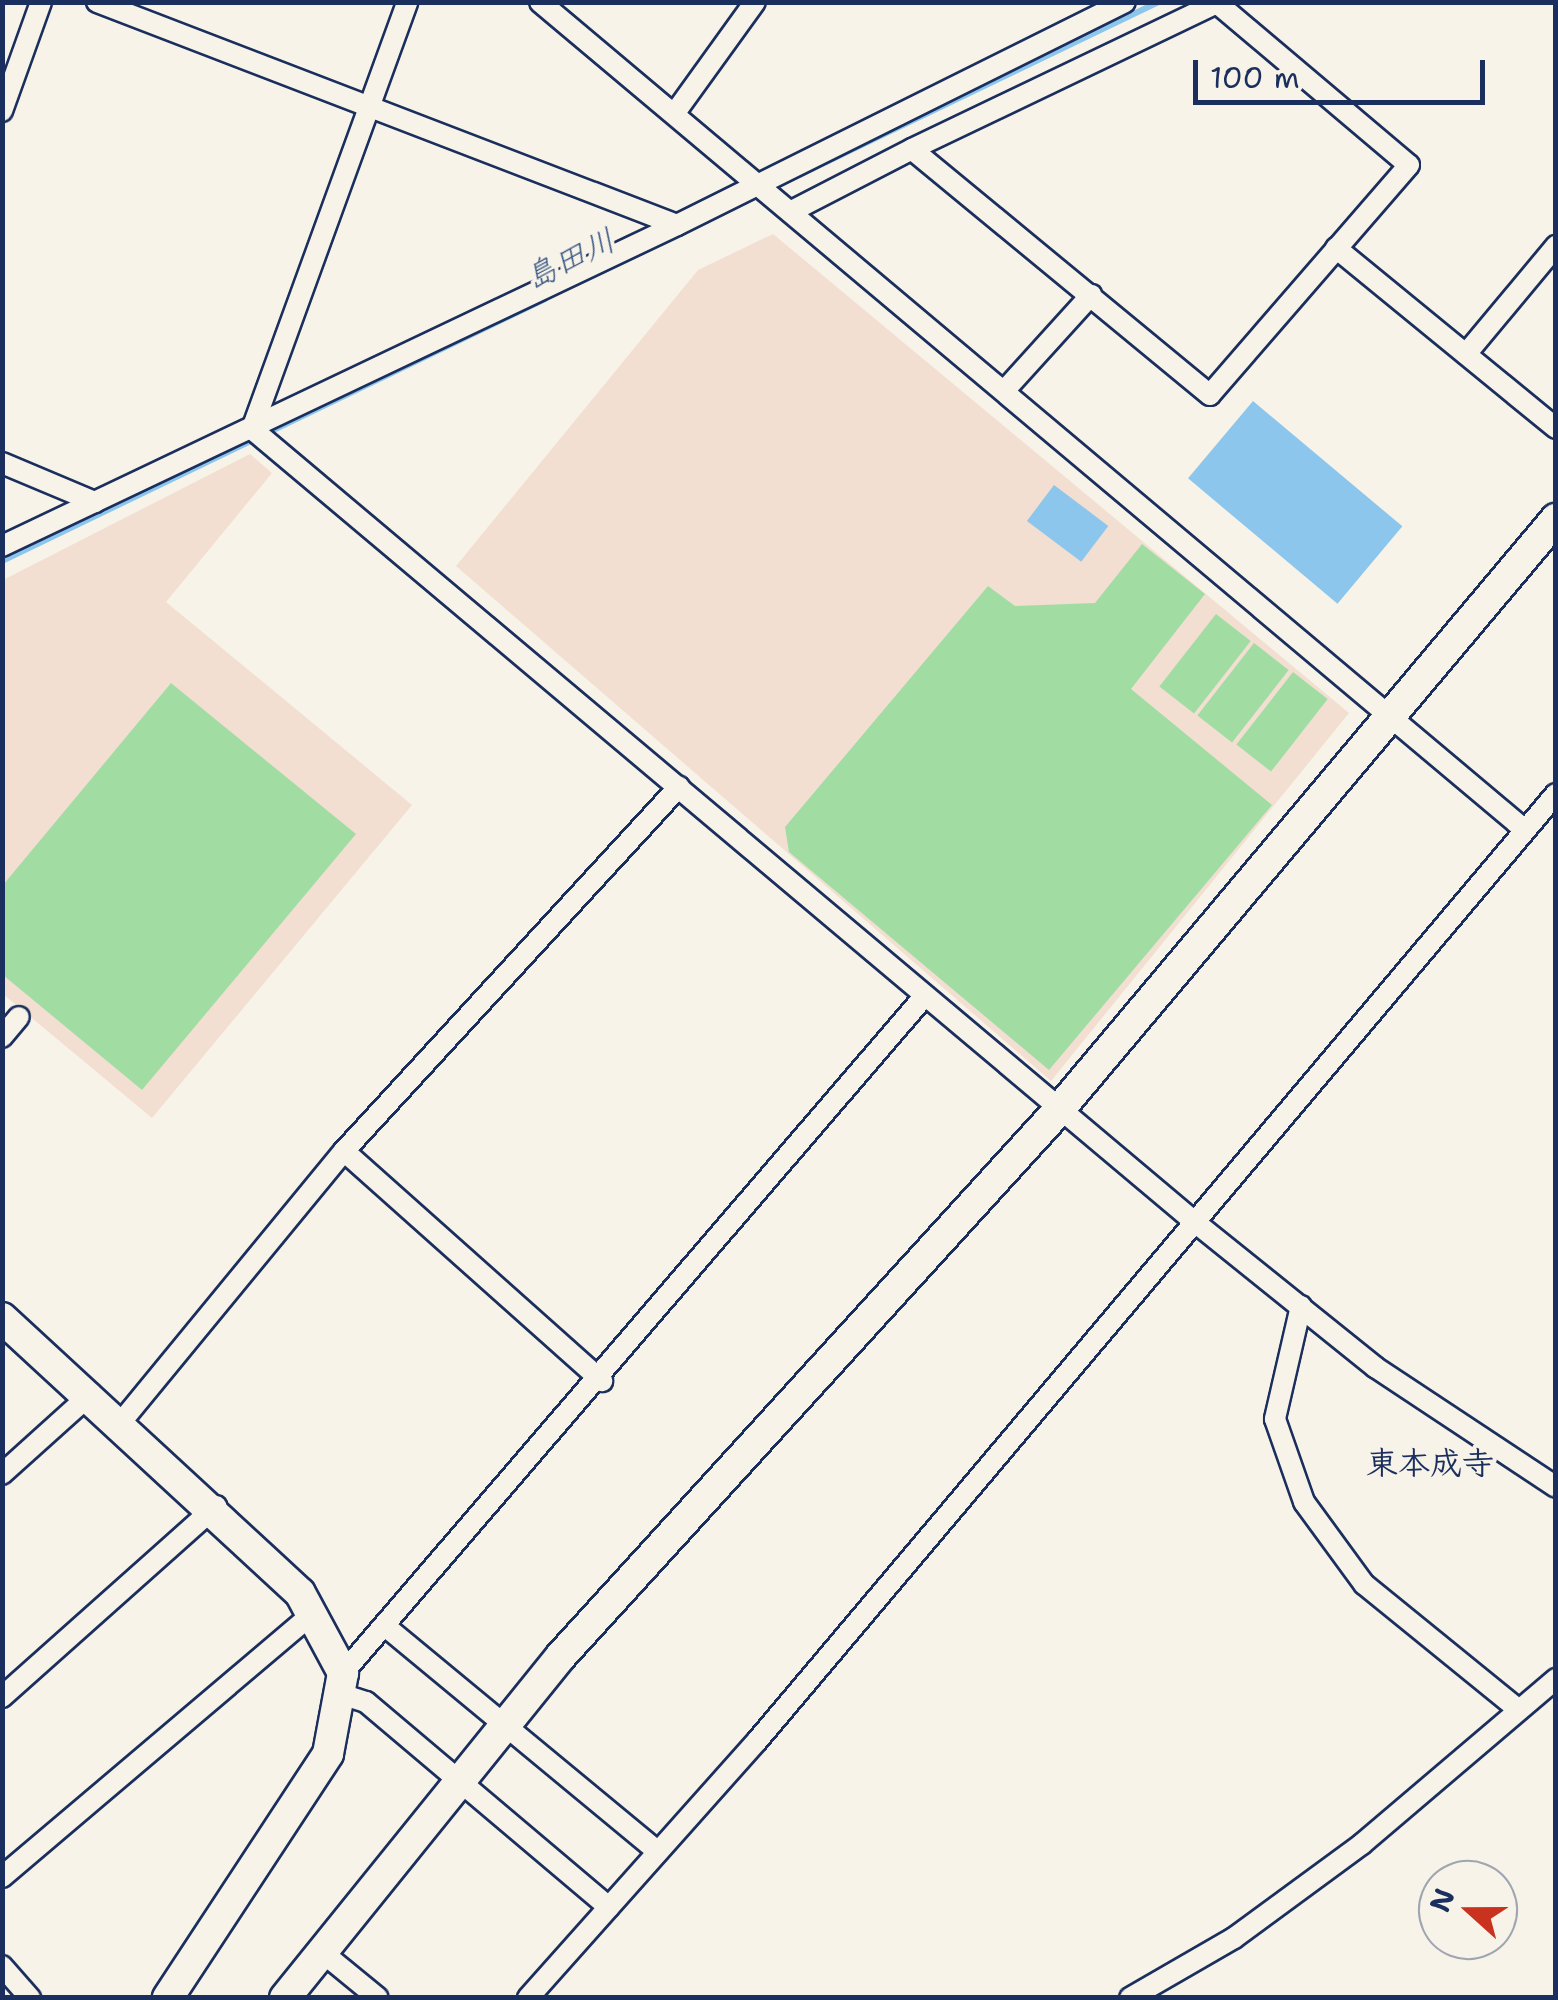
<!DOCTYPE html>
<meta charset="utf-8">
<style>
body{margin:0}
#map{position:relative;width:1558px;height:2000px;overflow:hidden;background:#f7f3e8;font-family:"Shantell Sans","Klee One",sans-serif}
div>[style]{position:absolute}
.built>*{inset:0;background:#f2dfd1}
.green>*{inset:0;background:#a1dda3;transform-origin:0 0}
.water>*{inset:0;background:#8cc6ec;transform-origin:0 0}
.stream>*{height:6px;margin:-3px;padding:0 3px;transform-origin:3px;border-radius:3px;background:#8cc6ec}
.roads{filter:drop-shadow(2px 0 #1b2f5e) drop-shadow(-2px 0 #1b2f5e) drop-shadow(0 2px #1b2f5e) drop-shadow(0 -2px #1b2f5e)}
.street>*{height:20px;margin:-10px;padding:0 10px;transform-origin:10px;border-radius:10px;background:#f7f3e8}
.secondary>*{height:30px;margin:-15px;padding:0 15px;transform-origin:15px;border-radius:15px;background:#f7f3e8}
span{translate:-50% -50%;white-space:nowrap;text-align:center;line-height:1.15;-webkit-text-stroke:8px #f7f3e8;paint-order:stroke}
.water-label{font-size:32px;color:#375582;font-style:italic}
.neighbourhood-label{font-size:32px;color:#1b2f5e;font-weight:700}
.frame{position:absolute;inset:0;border:5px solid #1b2f5e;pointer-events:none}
.north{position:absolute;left:1418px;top:1860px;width:100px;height:100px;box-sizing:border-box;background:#f7f3e8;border:2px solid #9fa5b1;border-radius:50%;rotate:291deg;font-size:28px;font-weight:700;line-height:40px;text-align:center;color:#1b2f5e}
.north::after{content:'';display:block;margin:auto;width:35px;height:45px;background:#c8321e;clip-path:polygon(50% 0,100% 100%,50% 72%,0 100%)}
.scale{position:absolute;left:1193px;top:60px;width:292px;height:45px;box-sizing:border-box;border:5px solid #1b2f5e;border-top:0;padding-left:12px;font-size:30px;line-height:35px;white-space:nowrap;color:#1b2f5e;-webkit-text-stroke:8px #f7f3e8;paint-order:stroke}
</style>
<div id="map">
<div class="built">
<div style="clip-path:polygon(773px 234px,1349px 713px,1051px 1081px,456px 566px,698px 270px)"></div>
<div style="clip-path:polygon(250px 454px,272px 473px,166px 602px,412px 805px,152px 1118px,3px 994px,3px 580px)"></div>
</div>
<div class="green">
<div style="clip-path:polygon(1142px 544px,1205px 594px,1131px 689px,1272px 805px,1049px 1070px,789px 852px,785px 827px,988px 586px,1015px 606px,1095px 603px)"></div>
<div style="left:1216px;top:614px;width:44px;height:92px;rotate:38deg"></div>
<div style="left:1254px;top:643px;width:44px;height:92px;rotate:38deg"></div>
<div style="left:1293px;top:672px;width:44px;height:92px;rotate:38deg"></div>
<div style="clip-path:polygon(171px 683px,356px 834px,142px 1090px,3px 975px,3px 885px)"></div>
</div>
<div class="water">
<div style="left:1253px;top:401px;width:195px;height:101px;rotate:40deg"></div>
<div style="left:1054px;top:485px;width:68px;height:45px;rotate:37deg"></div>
</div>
<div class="stream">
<div style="left:799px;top:175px;width:399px;rotate:-25.7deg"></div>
<div style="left:2px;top:561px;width:603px;rotate:-25.76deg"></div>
</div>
<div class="roads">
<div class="street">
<div style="left:97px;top:2px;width:621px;rotate:21.03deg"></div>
<div style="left:677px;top:225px;width:500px;rotate:-26.46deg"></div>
<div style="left:540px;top:2px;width:1285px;rotate:40.05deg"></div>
<div style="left:677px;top:110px;width:133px;rotate:-54.2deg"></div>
<div style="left:2px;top:111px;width:116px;rotate:-70.3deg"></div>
<div style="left:792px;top:211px;width:135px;rotate:-27.3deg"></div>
<div style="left:912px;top:149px;width:338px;rotate:-25.6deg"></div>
<div style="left:1217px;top:3px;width:251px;rotate:40.2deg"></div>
<div style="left:1409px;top:165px;width:304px;rotate:130.9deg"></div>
<div style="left:1210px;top:395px;width:386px;rotate:-140.5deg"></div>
<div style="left:1336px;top:248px;width:284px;rotate:39.3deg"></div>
<div style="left:1466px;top:354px;width:141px;rotate:-50.2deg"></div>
<div style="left:1004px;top:391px;width:130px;rotate:-47.8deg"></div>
<div style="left:252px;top:429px;width:1234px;rotate:40.07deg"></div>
<div style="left:1196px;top:1223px;width:230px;rotate:38.8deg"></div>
<div style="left:1375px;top:1367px;width:217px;rotate:33.5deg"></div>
<div style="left:252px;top:429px;width:454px;rotate:-70deg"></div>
<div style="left:2px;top:463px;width:101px;rotate:22.8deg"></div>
<div style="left:2px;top:546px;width:747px;rotate:-25.43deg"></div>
<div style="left:2px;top:1037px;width:26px;rotate:-50deg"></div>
<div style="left:344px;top:1151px;width:346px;rotate:41.7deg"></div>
<div style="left:1301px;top:1306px;width:116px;rotate:103deg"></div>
<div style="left:1275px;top:1419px;width:88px;rotate:70.7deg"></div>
<div style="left:1304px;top:1502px;width:102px;rotate:53.8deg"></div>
<div style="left:1364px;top:1584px;width:198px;rotate:39.1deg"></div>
<div style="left:122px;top:1421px;width:350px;rotate:-50.6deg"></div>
<div style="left:344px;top:1151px;width:495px;rotate:-47.4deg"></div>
<div style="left:2px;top:1474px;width:120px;rotate:-42deg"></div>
<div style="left:385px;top:1626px;width:354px;rotate:39.6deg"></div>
<div style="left:343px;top:1673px;width:890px;rotate:-49.33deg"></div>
<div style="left:344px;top:1695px;width:23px;rotate:18deg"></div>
<div style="left:366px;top:1702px;width:318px;rotate:40.2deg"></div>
<div style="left:2px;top:1697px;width:287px;rotate:-41.7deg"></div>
<div style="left:2px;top:1877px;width:410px;rotate:-40.3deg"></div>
<div style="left:322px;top:1952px;width:72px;rotate:39.4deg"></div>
<div style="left:2px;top:1966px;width:43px;rotate:48.8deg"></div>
<div style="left:528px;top:1998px;width:344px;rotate:-48.3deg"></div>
<div style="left:757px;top:1741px;width:1239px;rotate:-49.85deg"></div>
<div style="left:1130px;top:1998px;width:120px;rotate:-30deg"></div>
<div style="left:1234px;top:1938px;width:159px;rotate:-36.3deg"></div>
<div style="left:1362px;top:1844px;width:255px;rotate:-40.4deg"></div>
</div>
<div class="secondary">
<div style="left:2px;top:1318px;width:405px;rotate:42.7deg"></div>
<div style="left:300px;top:1593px;width:91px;rotate:61.7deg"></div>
<div style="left:343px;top:1673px;width:82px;rotate:100.5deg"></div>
<div style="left:328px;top:1754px;width:292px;rotate:123.3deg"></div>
<div style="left:285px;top:1998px;width:439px;rotate:-51.1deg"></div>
<div style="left:561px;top:1656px;width:738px;rotate:-47.64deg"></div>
<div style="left:1058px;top:1111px;width:774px;rotate:-49.93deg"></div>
</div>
</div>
<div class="water-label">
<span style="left:570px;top:259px;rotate:-26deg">島田川</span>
</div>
<div class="neighbourhood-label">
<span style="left:1430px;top:1463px">東本成寺</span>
</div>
<div class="frame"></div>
<div class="north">N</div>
<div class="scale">100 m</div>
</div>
